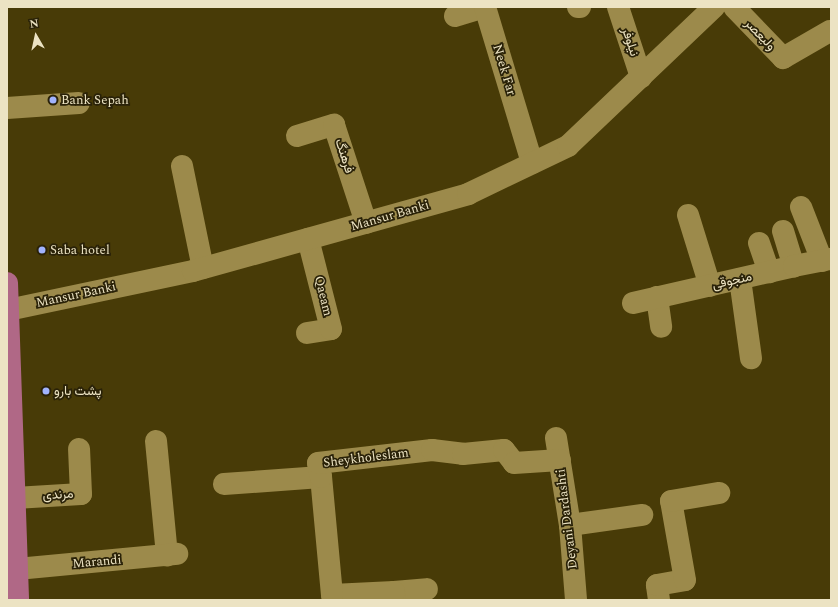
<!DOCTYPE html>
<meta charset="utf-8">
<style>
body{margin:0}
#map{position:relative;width:838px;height:607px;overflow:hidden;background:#483b07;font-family:Spectral,Vazirmatn,serif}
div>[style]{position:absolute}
.street>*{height:22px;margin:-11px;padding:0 11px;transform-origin:11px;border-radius:11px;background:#9c8a4b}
.secondary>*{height:22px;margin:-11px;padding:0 11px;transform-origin:11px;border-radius:11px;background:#9c8a4b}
.primary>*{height:22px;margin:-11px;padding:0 11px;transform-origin:11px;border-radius:11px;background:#b06886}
.dots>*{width:11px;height:11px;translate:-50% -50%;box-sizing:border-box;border:2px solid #2a2208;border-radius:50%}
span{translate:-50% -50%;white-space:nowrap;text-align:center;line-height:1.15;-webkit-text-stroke:3.5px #2a2208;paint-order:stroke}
.street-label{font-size:13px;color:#ece3c3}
.poi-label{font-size:13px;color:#ece3c3}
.left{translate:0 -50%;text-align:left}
.frame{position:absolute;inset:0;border:8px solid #ece3c3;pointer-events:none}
.north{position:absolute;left:16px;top:16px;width:40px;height:40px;-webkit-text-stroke:3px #2a2208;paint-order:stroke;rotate:351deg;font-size:11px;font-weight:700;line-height:16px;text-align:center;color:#ece3c3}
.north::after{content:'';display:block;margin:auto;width:14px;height:18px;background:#ece3c3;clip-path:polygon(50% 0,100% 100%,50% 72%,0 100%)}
</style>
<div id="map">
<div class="street">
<div style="left:578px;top:7px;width:2px"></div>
<div style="left:618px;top:7px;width:74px;rotate:71.8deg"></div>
<div style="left:734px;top:7px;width:71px;rotate:46.1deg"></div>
<div style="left:783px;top:58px;width:54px;rotate:-29.9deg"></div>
<div style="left:455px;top:16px;width:31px;rotate:-17deg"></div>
<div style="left:485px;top:7px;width:163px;rotate:73.2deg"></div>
<div style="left:7px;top:108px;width:72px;rotate:-4deg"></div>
<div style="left:297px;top:136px;width:39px;rotate:-17deg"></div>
<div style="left:334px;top:125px;width:103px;rotate:71.9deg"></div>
<div style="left:182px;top:166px;width:104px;rotate:78.4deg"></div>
<div style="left:801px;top:207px;width:58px;rotate:68.7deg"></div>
<div style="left:688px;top:215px;width:74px;rotate:72.8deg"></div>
<div style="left:783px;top:231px;width:37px;rotate:73deg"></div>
<div style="left:759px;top:243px;width:31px;rotate:71deg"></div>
<div style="left:740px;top:279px;width:80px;rotate:82.1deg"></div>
<div style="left:657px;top:297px;width:30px;rotate:82deg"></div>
<div style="left:633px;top:303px;width:165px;rotate:-12.9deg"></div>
<div style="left:794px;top:266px;width:38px;rotate:-11deg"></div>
<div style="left:307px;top:333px;width:24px;rotate:-9deg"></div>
<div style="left:331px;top:329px;width:93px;rotate:-104.3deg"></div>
<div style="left:556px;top:438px;width:88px;rotate:80.9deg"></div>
<div style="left:570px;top:525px;width:75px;rotate:85.4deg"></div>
<div style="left:156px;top:441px;width:115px;rotate:84.5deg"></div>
<div style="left:224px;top:484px;width:97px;rotate:-4.1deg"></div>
<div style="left:15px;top:498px;width:66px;rotate:-3.5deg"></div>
<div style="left:81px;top:494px;width:45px;rotate:-92.5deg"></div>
<div style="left:570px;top:525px;width:73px;rotate:-7.9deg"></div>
<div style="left:17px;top:569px;width:161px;rotate:-5.4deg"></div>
<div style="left:394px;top:592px;width:33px;rotate:-5deg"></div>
<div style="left:395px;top:600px;width:8px;rotate:-97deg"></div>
<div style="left:394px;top:592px;width:62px;rotate:177.2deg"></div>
<div style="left:332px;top:595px;width:119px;rotate:-95.3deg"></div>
<div style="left:321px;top:477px;width:14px;rotate:-102deg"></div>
<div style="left:318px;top:463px;width:115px;rotate:-6.5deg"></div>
<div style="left:432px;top:450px;width:31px;rotate:7deg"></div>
<div style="left:463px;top:454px;width:41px;rotate:-5.6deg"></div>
<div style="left:504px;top:450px;width:16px;rotate:52deg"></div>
<div style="left:514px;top:463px;width:46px;rotate:-3.7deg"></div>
<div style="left:659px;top:600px;width:15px;rotate:-98deg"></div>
<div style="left:657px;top:585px;width:28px;rotate:-10deg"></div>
<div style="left:685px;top:580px;width:80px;rotate:-100deg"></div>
<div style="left:671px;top:501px;width:49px;rotate:-9.5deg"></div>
</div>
<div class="secondary">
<div style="left:8px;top:310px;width:189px;rotate:-11.9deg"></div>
<div style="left:193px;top:271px;width:286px;rotate:-15.6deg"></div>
<div style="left:468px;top:194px;width:111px;rotate:-25.6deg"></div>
<div style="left:568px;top:146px;width:202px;rotate:-43.6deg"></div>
</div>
<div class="primary">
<div style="left:7px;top:283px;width:317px;rotate:88deg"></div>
</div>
<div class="dots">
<div style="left:53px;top:100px;background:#a1b3fd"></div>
<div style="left:42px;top:250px;background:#a1b3fd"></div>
<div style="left:46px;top:391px;background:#a1b3fd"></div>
</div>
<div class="street-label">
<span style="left:760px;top:35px;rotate:46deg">ولیعصر</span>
<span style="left:630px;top:42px;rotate:72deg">نیلوفر</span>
<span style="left:504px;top:70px;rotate:73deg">Neek Far</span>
<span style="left:344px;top:156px;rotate:72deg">فرهنگ</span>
<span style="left:390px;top:216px;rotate:-16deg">Mansur Banki</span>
<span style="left:732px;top:281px;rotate:-13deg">منجوقی</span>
<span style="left:76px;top:295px;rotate:-12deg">Mansur Banki</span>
<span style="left:323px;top:296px;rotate:76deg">Qaeam</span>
<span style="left:366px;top:458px;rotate:-7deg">Sheykholeslam</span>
<span style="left:58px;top:495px;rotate:-3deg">مرندی</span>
<span style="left:567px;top:519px;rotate:-97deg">Deyani Dardashti</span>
<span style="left:97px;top:562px;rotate:-5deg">Marandi</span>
</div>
<div class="poi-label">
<span class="left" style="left:61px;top:100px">Bank Sepah</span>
<span class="left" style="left:50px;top:250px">Saba hotel</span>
<span class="left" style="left:54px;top:391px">پشت بارو</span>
</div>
<div class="frame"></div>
<div class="north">N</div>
</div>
